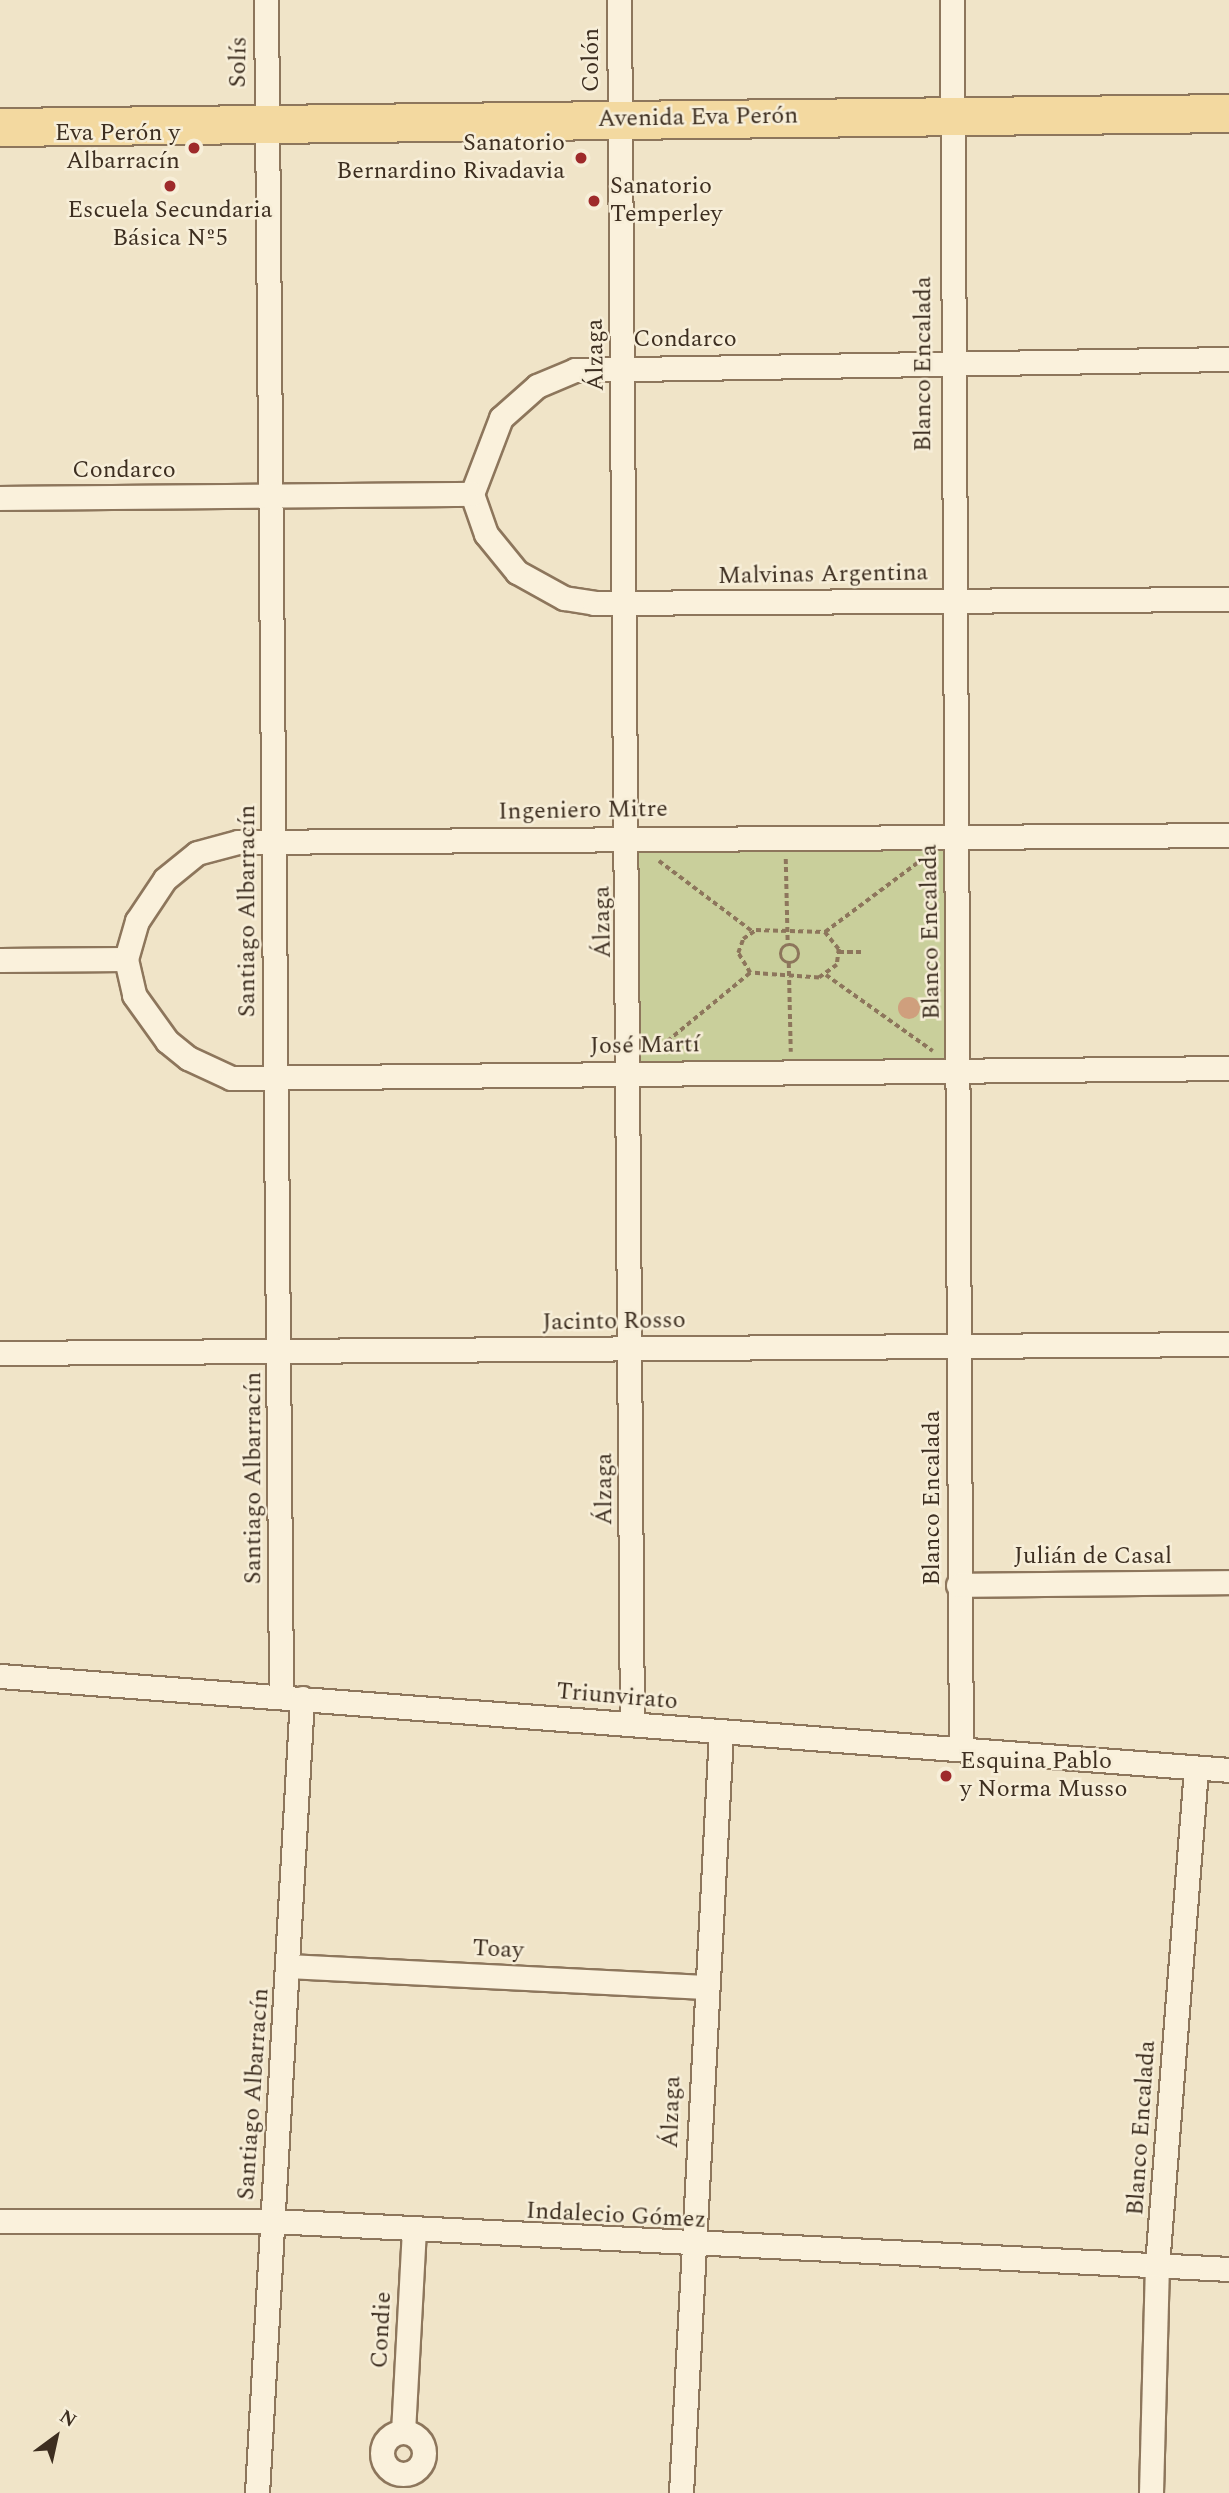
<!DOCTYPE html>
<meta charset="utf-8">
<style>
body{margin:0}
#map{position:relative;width:1229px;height:2493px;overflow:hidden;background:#f0e4c8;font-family:Spectral,serif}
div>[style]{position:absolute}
.green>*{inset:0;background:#c9cf9b;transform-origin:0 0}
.building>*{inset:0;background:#cf9f7d}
.round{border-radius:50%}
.path>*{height:3.5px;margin-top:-1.75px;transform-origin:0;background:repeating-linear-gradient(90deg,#8d765c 0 5px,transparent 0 8.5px)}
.path>.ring{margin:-1.75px;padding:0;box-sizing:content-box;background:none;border:3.5px solid #8d765c;border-radius:50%}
.roads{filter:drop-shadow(2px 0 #8d765c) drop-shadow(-2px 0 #8d765c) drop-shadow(0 2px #8d765c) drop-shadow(0 -2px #8d765c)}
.minor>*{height:23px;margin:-11.5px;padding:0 11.5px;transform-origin:11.5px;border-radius:11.5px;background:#faf1dc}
.minor>.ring{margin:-11.5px;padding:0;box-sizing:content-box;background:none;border:23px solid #faf1dc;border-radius:50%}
.primary>*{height:37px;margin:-18.5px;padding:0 18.5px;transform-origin:18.5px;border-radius:18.5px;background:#f3d9a0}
.dots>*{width:19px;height:19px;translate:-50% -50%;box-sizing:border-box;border:4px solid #f7eed8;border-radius:50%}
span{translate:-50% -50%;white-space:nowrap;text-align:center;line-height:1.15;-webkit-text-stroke:5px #f7eed8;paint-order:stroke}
.street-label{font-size:24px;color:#3d2e20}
.poi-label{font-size:24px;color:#3d2e20}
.right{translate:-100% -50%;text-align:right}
.left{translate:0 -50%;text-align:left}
.north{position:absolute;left:21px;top:2402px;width:70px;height:70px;-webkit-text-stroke:5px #f7eed8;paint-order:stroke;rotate:33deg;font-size:19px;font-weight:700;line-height:28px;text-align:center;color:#3d2e20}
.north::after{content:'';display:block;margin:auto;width:24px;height:32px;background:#3d2e20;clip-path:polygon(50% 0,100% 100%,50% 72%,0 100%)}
</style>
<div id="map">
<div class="green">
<div style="left:956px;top:834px;width:235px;height:328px;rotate:89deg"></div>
</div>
<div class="building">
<div class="round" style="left:898px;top:997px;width:22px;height:22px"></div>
</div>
<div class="path">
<div style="left:786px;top:859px;width:86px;rotate:88.7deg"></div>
<div style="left:659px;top:861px;width:116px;rotate:37deg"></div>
<div style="left:756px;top:930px;width:69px;rotate:1.7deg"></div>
<div style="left:825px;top:932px;width:22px;rotate:51deg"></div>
<div style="left:839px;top:949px;width:16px;rotate:97deg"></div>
<div style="left:837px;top:965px;width:22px;rotate:144deg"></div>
<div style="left:819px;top:978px;width:69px;rotate:-175.9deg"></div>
<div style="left:750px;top:973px;width:23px;rotate:-121deg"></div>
<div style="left:738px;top:953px;width:15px;rotate:-70deg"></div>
<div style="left:743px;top:939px;width:16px;rotate:-35deg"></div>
<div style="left:825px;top:932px;width:124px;rotate:-36.8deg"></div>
<div class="ring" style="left:781px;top:945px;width:14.5px;height:14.5px"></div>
<div style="left:839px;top:952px;width:22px"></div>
<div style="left:789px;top:963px;width:89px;rotate:88.7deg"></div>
<div style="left:826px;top:975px;width:131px;rotate:35.4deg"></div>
<div style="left:654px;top:1052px;width:124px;rotate:-39.5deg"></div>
</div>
<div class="roads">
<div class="minor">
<div style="left:266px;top:0;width:1697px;rotate:89.49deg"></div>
<div style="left:619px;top:0;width:1724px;rotate:89.57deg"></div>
<div style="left:952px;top:0;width:1748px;rotate:89.71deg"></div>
<div style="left:1229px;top:359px;width:654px;rotate:179.04deg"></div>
<div style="left:575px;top:370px;width:41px;rotate:157.2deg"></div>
<div style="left:537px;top:386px;width:48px;rotate:138.4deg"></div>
<div style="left:501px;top:418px;width:81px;rotate:110.9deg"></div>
<div style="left:472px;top:494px;width:42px;rotate:70.7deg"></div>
<div style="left:486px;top:534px;width:49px;rotate:50.8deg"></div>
<div style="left:517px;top:572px;width:54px;rotate:29deg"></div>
<div style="left:564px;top:598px;width:30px;rotate:9deg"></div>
<div style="left:594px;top:603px;width:635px;rotate:-0.36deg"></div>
<div style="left:0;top:498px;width:472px;rotate:-0.5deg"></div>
<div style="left:126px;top:959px;width:37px;rotate:77deg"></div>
<div style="left:134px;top:995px;width:57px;rotate:54.3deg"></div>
<div style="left:167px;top:1041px;width:27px;rotate:39deg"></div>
<div style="left:188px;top:1058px;width:47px;rotate:24.9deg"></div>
<div style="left:231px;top:1078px;width:998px;rotate:-0.57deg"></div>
<div style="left:0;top:960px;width:126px;rotate:-0.5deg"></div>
<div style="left:126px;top:959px;width:40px;rotate:-74deg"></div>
<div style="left:137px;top:921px;width:50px;rotate:-56.3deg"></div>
<div style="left:165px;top:879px;width:41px;rotate:-39.1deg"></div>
<div style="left:197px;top:853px;width:42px;rotate:-15deg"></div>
<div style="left:238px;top:842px;width:991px;rotate:-0.4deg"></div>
<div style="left:0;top:1353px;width:1229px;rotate:-0.42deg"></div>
<div style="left:958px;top:1585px;width:271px;rotate:-0.6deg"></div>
<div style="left:0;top:1676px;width:1233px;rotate:4.37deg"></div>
<div style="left:289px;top:1966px;width:415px;rotate:2.9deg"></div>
<div style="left:0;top:2221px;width:272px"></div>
<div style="left:272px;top:2221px;width:958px;rotate:2.87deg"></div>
<div style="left:403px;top:2432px;width:201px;rotate:-86.9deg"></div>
<div class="ring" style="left:382px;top:2432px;width:19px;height:19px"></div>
<div style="left:257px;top:2493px;width:796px;rotate:-86.76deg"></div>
<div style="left:681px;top:2493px;width:761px;rotate:-86.99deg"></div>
<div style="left:1151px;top:2493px;width:228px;rotate:-88.5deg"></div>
<div style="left:1157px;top:2265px;width:499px;rotate:-85.5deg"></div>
</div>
<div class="primary">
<div style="left:0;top:127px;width:1229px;rotate:-0.65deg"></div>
</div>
</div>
<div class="dots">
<div style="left:194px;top:148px;background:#9e2a2b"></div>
<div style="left:581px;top:158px;background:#9e2a2b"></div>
<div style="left:170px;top:186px;background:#9e2a2b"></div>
<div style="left:594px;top:201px;background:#9e2a2b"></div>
<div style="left:946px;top:1776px;background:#9e2a2b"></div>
</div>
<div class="street-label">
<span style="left:592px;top:60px;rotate:-90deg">Colón</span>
<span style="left:239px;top:62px;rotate:-89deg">Solís</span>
<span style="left:698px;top:118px;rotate:-1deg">Avenida Eva Perón</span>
<span style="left:685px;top:340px">Condarco</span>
<span style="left:596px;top:355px;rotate:-91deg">Álzaga</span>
<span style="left:924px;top:364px;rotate:-90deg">Blanco Encalada</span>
<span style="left:124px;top:471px">Condarco</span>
<span style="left:823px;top:575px;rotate:-1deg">Malvinas Argentina</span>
<span style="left:583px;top:811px;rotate:-1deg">Ingeniero Mitre</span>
<span style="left:248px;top:911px;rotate:-90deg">Santiago Albarracín</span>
<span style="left:603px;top:922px;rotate:-91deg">Álzaga</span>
<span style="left:931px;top:932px;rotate:-91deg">Blanco Encalada</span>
<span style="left:645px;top:1046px;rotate:-1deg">José Martí</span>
<span style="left:614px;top:1322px;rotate:-1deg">Jacinto Rosso</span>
<span style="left:254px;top:1478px;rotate:-90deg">Santiago Albarracín</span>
<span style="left:605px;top:1489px;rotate:-90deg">Álzaga</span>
<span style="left:933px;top:1498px;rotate:-90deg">Blanco Encalada</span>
<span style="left:1093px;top:1557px">Julián de Casal</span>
<span style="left:617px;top:1697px;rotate:5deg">Triunvirato</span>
<span style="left:498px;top:1950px;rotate:3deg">Toay</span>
<span style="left:254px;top:2094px;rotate:-86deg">Santiago Albarracín</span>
<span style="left:672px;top:2112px;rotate:-88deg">Álzaga</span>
<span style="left:1142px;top:2128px;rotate:-86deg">Blanco Encalada</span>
<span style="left:616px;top:2216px;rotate:3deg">Indalecio Gómez</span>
<span style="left:382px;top:2330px;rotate:-87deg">Condie</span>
</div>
<div class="poi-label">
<span class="right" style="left:180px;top:148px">Eva Perón y<br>Albarracín</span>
<span class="right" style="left:565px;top:158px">Sanatorio<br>Bernardino Rivadavia</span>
<span class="left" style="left:610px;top:201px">Sanatorio<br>Temperley</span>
<span style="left:170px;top:225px">Escuela Secundaria<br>Básica Nº5</span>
<span class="left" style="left:960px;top:1776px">Esquina Pablo<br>y Norma Musso</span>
</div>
<div class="north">N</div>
</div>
